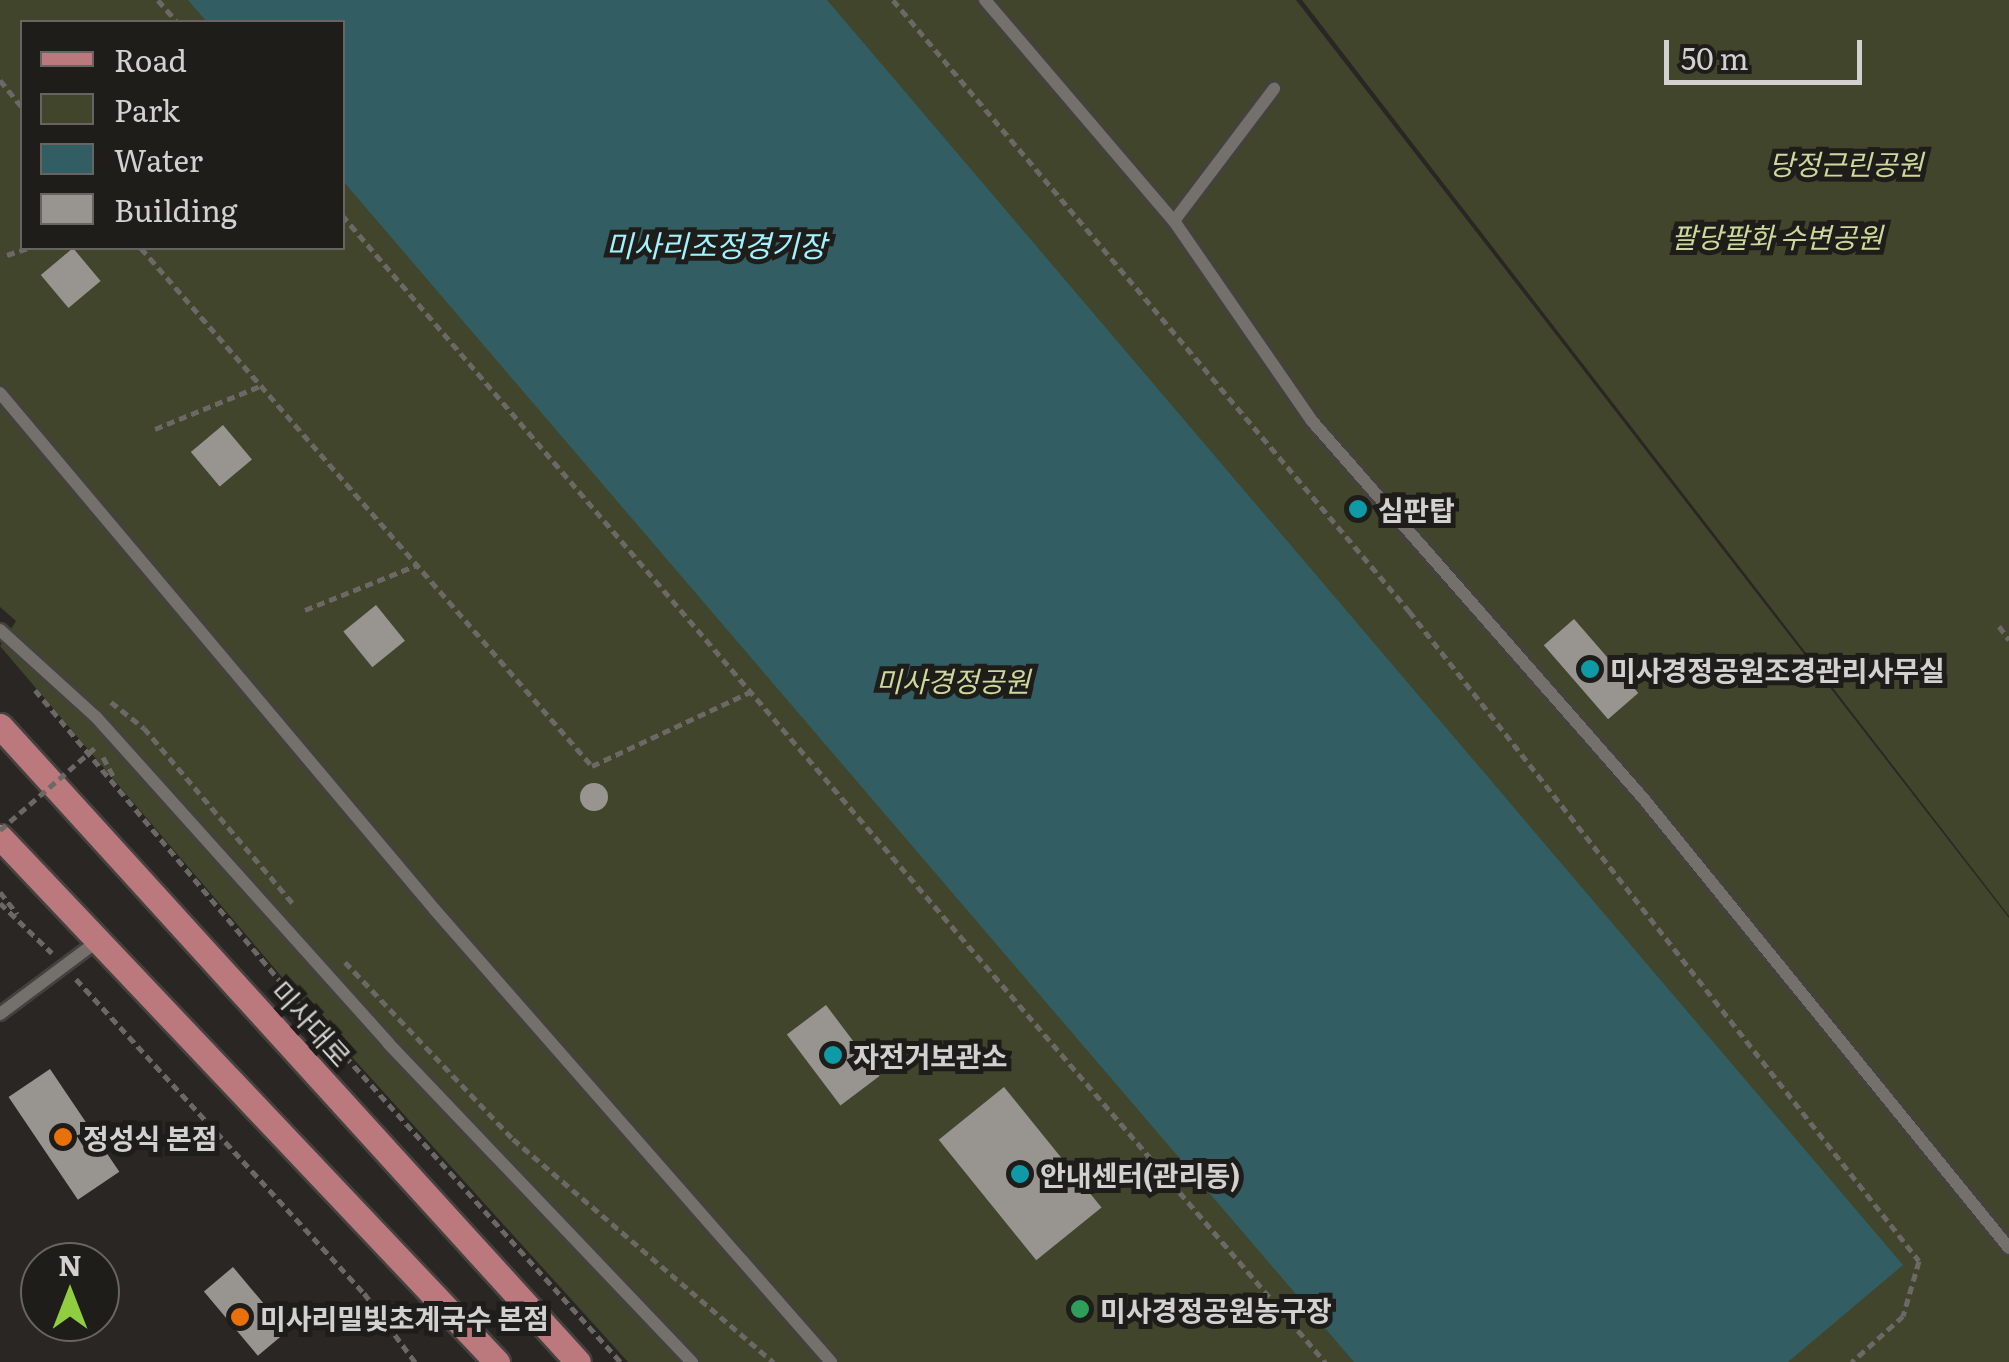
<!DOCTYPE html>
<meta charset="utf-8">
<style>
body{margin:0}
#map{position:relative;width:2009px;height:1362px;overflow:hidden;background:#292623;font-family:Literata,"Noto Sans KR",serif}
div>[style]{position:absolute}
.green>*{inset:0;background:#41452c}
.water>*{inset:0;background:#315d63}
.building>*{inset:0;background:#989591;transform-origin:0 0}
.round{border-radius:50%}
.path>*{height:5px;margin-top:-2.5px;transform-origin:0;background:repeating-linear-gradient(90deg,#6b6866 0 8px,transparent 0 13px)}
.roads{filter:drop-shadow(2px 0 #44413f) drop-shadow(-2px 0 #44413f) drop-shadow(0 2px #44413f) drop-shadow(0 -2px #44413f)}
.service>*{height:12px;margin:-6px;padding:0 6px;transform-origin:6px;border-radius:6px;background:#74716d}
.primary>*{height:25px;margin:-12.5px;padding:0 12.5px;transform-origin:12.5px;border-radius:12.5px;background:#bc797d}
.path-bridge>*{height:5px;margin-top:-2.5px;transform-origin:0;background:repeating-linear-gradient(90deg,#6b6866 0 8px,transparent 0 13px)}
.dots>*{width:28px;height:28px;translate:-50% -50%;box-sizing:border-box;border:5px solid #1f1d1a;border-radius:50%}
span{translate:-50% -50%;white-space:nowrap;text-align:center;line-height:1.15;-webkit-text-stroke:10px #1f1d1a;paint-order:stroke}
.park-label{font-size:28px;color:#ccd89c;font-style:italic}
.poi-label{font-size:28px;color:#d3d1cf;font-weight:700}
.left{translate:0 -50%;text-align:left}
.street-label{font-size:28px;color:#d3d1cf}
.water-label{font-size:30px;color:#a2f3fe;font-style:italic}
.legend{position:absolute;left:20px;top:20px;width:325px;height:230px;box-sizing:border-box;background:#1f1d1a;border:2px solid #676562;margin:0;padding:12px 18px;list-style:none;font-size:30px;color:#d3d1cf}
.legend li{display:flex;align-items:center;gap:20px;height:50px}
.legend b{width:50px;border:2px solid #676562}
.north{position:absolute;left:20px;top:1242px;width:100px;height:100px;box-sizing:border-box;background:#1f1d1a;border:2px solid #676562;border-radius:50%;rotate:0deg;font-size:28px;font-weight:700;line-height:40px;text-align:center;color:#d3d1cf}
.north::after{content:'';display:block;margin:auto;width:35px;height:45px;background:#90cd40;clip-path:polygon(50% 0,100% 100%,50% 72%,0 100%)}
.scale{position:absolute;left:1664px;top:40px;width:198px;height:45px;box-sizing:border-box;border:5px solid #d3d1cf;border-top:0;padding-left:12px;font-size:30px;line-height:35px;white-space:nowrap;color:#d3d1cf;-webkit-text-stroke:8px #1f1d1a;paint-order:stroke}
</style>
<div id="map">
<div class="green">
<div style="clip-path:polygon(evenodd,0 0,1296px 0,2009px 918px,2009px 1362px,628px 1362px,322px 1024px,0 646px,16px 621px,0 607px,0 0,22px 22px,342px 22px,342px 248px,22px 248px,22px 22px)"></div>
<div style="clip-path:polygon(1302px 0,2009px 0,2009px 916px)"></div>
</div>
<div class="water">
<div style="clip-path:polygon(188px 0,827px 0,1903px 1265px,1788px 1362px,1354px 1362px,343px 181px,342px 22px,207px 22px)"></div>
</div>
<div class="building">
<div style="left:73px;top:248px;width:43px;height:42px;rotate:50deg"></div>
<div style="left:223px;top:425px;width:45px;height:42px;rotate:50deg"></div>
<div style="left:376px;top:605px;width:46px;height:42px;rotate:51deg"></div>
<div style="left:1574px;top:619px;width:98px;height:40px;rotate:49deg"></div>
<div class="round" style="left:580px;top:783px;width:28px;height:28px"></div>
<div style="left:826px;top:1005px;width:89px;height:49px;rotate:53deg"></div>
<div style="left:50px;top:1069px;width:124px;height:50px;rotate:56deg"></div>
<div style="left:1004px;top:1087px;width:155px;height:84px;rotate:51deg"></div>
<div style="left:233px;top:1267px;width:84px;height:38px;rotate:50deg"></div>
</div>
<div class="path">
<div style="left:158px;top:0;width:29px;rotate:49deg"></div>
<div style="left:893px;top:0;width:800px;rotate:49.82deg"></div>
<div style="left:1409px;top:611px;width:826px;rotate:51.88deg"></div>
<div style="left:1919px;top:1261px;width:57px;rotate:106.2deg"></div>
<div style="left:1903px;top:1316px;width:69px;rotate:138deg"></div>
<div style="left:0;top:80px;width:35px;rotate:51deg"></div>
<div style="left:342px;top:215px;width:1511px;rotate:49.4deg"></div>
<div style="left:141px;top:248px;width:687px;rotate:48.96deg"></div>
<div style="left:592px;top:766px;width:177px;rotate:-25.1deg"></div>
<div style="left:7px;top:255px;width:22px;rotate:-18deg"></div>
<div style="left:155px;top:429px;width:117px;rotate:-22.2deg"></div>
<div style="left:305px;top:610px;width:121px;rotate:-21.9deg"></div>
<div style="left:1999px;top:626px;width:17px;rotate:54deg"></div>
<div style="left:35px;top:690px;width:441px;rotate:49.9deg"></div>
<div style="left:319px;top:1027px;width:451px;rotate:48deg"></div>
<div style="left:111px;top:702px;width:42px;rotate:38.2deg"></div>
<div style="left:144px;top:728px;width:232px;rotate:49.7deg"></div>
<div style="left:103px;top:757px;width:24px;rotate:62deg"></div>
<div style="left:0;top:892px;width:28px;rotate:52deg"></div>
<div style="left:0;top:903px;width:72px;rotate:43.9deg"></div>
<div style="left:345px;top:962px;width:244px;rotate:46.5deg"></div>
<div style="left:513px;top:1139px;width:343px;rotate:40.6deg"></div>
<div style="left:76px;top:979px;width:426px;rotate:47.5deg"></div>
<div style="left:364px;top:1293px;width:86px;rotate:53.5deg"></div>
</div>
<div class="roads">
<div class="service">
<div style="left:985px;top:0;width:291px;rotate:49.5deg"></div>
<div style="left:1174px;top:221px;width:243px;rotate:55.4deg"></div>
<div style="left:1312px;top:421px;width:502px;rotate:48.72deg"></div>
<div style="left:1643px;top:798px;width:580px;rotate:50.88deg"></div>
<div style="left:1174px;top:221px;width:166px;rotate:-52.9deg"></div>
<div style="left:0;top:393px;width:676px;rotate:49.92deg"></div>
<div style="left:435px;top:910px;width:601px;rotate:48.78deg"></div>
<div style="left:0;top:630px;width:130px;rotate:42.2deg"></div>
<div style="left:96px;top:717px;width:438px;rotate:48.1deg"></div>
<div style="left:388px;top:1043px;width:441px;rotate:46.4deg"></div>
<div style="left:0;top:1014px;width:119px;rotate:-36.8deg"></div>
</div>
<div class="primary">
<div style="left:0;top:726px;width:859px;rotate:47.74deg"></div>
<div style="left:0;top:837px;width:723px;rotate:46.57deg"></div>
</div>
</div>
<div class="path-bridge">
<div style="left:0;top:830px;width:130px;rotate:-40.9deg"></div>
</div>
<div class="dots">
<div style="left:1358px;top:509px;background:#0f9aa8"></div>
<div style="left:1590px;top:669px;background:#0f9aa8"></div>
<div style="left:833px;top:1055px;background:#0f9aa8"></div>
<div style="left:63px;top:1137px;background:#e8710a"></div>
<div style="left:1020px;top:1174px;background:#0f9aa8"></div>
<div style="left:1080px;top:1309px;background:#2e9e5b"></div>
<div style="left:240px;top:1317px;background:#e8710a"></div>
</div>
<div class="park-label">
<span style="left:1846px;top:163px">당정근린공원</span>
<span style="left:1777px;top:236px">팔당팔화 수변공원</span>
<span style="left:953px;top:680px">미사경정공원</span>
</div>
<div class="poi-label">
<span class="left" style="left:1378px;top:509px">심판탑</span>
<span class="left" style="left:1610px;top:669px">미사경정공원조경관리사무실</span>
<span class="left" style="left:853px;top:1055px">자전거보관소</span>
<span class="left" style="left:83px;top:1137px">정성식 본점</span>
<span class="left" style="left:1040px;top:1174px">안내센터(관리동)</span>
<span class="left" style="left:1100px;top:1309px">미사경정공원농구장</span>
<span class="left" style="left:260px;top:1317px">미사리밀빛초계국수 본점</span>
</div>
<div class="street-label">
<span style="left:312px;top:1023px;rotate:48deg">미사대로</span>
</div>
<div class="water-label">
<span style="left:716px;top:244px">미사리조정경기장</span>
</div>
<ul class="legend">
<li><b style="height:12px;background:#bc797d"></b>Road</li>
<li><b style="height:28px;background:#41452c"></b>Park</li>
<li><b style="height:28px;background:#315d63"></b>Water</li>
<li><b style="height:28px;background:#989591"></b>Building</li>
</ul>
<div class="north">N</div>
<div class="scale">50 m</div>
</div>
